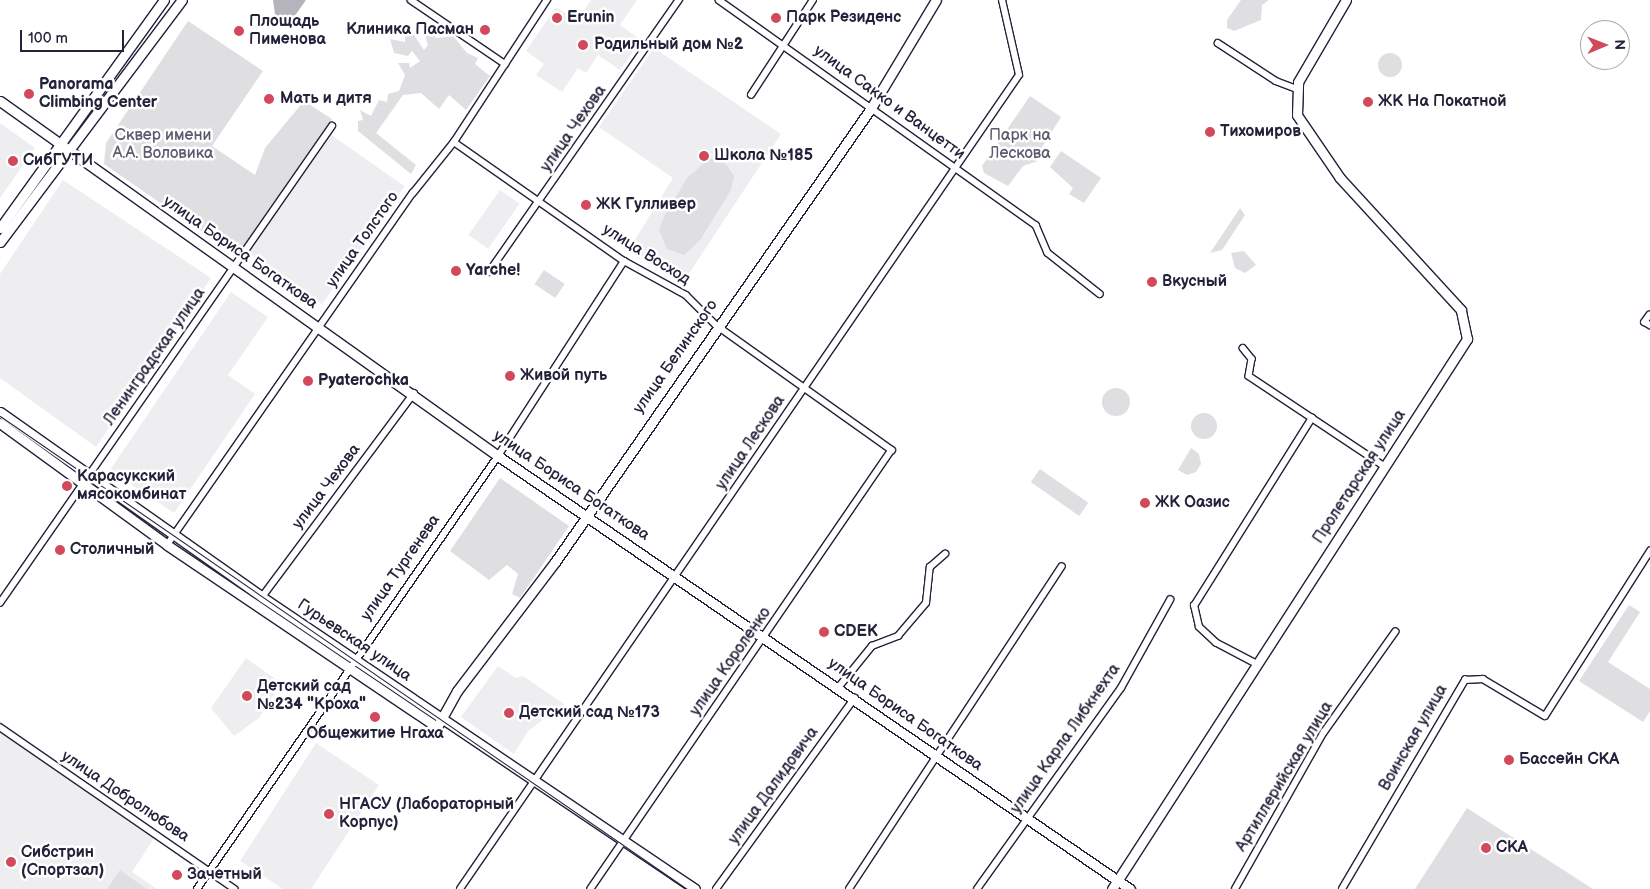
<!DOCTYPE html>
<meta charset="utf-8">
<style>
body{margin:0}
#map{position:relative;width:1650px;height:889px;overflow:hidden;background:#fff;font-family:"Balsamiq Sans",sans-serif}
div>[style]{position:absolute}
.built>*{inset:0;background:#eeeef1;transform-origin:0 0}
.green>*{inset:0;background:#dfdfe2;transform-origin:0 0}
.round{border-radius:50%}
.water>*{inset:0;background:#b4b4bc}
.roads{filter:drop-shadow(1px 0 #22223b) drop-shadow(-1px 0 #22223b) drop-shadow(0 1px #22223b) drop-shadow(0 -1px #22223b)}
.street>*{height:5.5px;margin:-2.75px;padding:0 2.75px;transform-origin:2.75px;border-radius:2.75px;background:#fff}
.secondary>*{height:9px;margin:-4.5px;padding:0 4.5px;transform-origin:4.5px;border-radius:4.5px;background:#fff}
.primary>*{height:9px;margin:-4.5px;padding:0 4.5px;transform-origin:4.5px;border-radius:4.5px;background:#fff}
.tram>*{height:1px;margin:-0.5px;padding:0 0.5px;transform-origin:0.5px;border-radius:0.5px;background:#22223b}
.dots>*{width:14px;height:14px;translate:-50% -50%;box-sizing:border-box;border:2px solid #fff;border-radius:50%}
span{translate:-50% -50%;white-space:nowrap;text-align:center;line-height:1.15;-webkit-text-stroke:5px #fff;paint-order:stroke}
.poi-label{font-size:16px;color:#22223b;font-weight:700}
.left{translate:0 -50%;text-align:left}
.right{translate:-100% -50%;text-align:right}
.street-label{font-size:16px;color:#22223b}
.park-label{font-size:16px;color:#5b5b6d}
.north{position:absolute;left:1580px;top:20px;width:50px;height:50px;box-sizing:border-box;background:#fff;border:1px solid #a7a7b1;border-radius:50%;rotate:89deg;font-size:14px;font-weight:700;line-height:20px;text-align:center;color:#22223b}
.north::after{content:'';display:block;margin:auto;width:18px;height:22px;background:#d1495b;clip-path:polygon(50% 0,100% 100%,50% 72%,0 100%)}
.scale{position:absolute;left:20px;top:30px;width:104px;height:22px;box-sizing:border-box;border:2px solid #22223b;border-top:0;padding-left:6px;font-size:15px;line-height:18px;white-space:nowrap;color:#22223b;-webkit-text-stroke:4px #fff;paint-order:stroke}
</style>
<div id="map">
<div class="built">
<div style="clip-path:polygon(591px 0,637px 0,620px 25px,641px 40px,620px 70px,598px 55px,586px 73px,578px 68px,562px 92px,536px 75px,544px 64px,526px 51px,556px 7px,577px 21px)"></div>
<div style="clip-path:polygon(654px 48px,781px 134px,682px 284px,630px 248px,673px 178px,599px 127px)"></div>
<div style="clip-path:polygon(0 123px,35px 148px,0 198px)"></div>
<div style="left:330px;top:134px;width:91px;height:144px;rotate:35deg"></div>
<div style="clip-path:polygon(63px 180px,211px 278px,96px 447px,0 378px,0 274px)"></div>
<div style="left:500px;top:190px;width:24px;height:55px;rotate:35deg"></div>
<div style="clip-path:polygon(231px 292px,268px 317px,228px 375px,255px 394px,174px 513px,110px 470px)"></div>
<div style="clip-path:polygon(246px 658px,281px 683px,259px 718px,234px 736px,211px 708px)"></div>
<div style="clip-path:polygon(498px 666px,516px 678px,523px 676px,564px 704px,528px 731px,514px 754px,461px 717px)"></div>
<div style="clip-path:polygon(0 729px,156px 835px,132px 872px,157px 889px,0 889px)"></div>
<div style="clip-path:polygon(316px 743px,379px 785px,311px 889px,283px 889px,240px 861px)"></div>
</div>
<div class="green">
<div style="clip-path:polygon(1241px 0,1269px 0,1262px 5px,1261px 20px,1234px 31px,1227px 28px,1227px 20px)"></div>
<div style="clip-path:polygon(188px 21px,263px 71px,212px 146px,255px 175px,265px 148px,304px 101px,332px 119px,238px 257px,104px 164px,106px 143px)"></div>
<div style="clip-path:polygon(424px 31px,437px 38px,453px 36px,467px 53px,478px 58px,475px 64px,490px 76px,466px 110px,449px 95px,439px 109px,421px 93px,403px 95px,376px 133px,416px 165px,411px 174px,358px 131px,358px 121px,363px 120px,360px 110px,371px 116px,379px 100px,387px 102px,388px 94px,399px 91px,405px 75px,398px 63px,409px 63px,410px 68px,420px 61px,412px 51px,408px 56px,394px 53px,390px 39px,405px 42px,405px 32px,412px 32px,424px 50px,428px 45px)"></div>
<div class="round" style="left:1378px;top:53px;width:24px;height:24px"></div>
<div style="clip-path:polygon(1030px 96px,1061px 117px,1036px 157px,1038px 161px,1023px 166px,1008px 186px,984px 173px,982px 166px)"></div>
<div style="clip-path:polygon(1061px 151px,1101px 178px,1084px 203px,1069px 194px,1073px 188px,1050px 167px)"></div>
<div style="clip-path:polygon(710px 158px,726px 164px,734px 176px,731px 190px,700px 240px,684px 255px,667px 249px,659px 230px,664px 217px,687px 178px)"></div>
<div style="clip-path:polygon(1240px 208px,1245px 215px,1222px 250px,1210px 253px)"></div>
<div style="clip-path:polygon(1244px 251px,1256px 265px,1245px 273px,1235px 268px,1231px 253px)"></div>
<div style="left:544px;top:270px;width:25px;height:17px;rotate:34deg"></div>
<div class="round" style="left:1102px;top:388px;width:28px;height:28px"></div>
<div class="round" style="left:1191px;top:413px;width:26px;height:26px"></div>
<div style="clip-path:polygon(1191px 448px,1199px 454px,1201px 464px,1196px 472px,1187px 475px,1178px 470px)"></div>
<div style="left:1040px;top:469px;width:59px;height:16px;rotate:35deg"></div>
<div style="clip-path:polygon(500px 478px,569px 526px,520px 598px,512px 594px,518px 574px,507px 565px,489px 580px,450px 551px)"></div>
<div style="clip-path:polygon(1629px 605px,1640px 612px,1608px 662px,1650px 689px,1650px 711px,1643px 722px,1579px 681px)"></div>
<div style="clip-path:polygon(1467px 808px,1593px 889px,1415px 889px)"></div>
<div style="clip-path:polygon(120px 870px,147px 889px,107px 889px)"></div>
</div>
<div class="water">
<div style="clip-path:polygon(306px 0,289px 24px,275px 14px,273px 0)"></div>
</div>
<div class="roads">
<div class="street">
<div style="left:411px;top:0;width:114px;rotate:34.2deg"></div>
<div style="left:719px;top:0;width:389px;rotate:35.4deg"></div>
<div style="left:1036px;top:225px;width:30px;rotate:67deg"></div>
<div style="left:1048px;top:253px;width:66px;rotate:38.3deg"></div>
<div style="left:1218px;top:43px;width:69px;rotate:33.2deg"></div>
<div style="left:1276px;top:81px;width:22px;rotate:21deg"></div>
<div style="left:751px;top:95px;width:113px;rotate:-56.9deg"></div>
<div style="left:454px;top:142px;width:208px;rotate:35deg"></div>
<div style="left:624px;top:261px;width:71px;rotate:28.7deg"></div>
<div style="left:686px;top:295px;width:42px;rotate:45deg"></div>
<div style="left:716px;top:325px;width:216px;rotate:35.4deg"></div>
<div style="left:892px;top:450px;width:532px;rotate:124.44deg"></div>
<div style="left:489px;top:272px;width:332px;rotate:-55.1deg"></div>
<div style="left:1650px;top:315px;width:9px;rotate:126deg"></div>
<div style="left:1645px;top:322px;width:6px;rotate:31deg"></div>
<div style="left:1243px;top:348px;width:14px;rotate:51deg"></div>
<div style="left:1252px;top:359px;width:17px;rotate:100deg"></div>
<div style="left:1249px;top:376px;width:162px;rotate:33.7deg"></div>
<div style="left:167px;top:545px;width:429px;rotate:-55.1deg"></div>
<div style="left:413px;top:193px;width:65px;rotate:-51.2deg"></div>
<div style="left:454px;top:142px;width:170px;rotate:-56.8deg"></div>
<div style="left:262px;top:597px;width:254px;rotate:-53.3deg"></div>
<div style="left:0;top:603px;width:581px;rotate:-55.16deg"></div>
<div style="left:1256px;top:664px;width:45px;rotate:-152.3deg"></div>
<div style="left:1216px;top:643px;width:23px;rotate:-137deg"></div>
<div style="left:1199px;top:627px;width:22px;rotate:-103deg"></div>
<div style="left:1194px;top:606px;width:222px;rotate:-57.9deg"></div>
<div style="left:838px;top:688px;width:54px;rotate:-51deg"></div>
<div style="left:872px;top:646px;width:28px;rotate:-21deg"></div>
<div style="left:898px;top:636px;width:43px;rotate:-49.7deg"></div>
<div style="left:926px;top:603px;width:36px;rotate:-84deg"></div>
<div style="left:930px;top:567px;width:20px;rotate:-41deg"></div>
<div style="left:0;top:727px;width:285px;rotate:34.6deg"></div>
<div style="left:197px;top:889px;width:527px;rotate:-55.19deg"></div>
<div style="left:498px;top:456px;width:232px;rotate:-57.1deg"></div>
<div style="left:460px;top:889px;width:987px;rotate:-55.52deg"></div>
<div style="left:1019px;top:75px;width:77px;rotate:-102.8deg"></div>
<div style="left:716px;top:889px;width:236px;rotate:-54deg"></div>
<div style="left:849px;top:889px;width:386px;rotate:-56.6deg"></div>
<div style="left:977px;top:889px;width:247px;rotate:-54.4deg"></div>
<div style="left:1121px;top:688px;width:101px;rotate:-60.9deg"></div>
<div style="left:1235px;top:889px;width:180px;rotate:-60.5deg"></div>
<div style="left:1324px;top:732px;width:123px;rotate:-54.6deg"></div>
<div style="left:1342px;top:889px;width:243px;rotate:-59.5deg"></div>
<div style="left:1465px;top:680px;width:18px;rotate:-3deg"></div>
<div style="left:1483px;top:679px;width:72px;rotate:30.8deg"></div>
<div style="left:1545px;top:716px;width:196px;rotate:-57.5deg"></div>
</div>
<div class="secondary">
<div style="left:0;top:101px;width:612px;rotate:35.48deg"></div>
<div style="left:498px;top:456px;width:766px;rotate:34.42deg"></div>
<div style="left:0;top:412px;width:321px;rotate:35.2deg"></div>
<div style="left:262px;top:597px;width:522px;rotate:33.99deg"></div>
<div style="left:0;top:423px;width:207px;rotate:36.1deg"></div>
<div style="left:167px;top:545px;width:326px;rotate:34deg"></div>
<div style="left:437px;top:727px;width:41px;rotate:-60.9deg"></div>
<div style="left:457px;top:691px;width:162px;rotate:-52.8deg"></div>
<div style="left:555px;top:562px;width:553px;rotate:-55.16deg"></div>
<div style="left:871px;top:108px;width:126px;rotate:-59deg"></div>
<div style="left:1112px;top:889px;width:655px;rotate:-57.16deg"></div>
<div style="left:1467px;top:339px;width:30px;rotate:-102deg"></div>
<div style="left:1461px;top:310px;width:179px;rotate:-132.5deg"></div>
<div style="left:1340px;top:178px;width:76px;rotate:-124.3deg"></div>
<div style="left:1297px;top:115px;width:33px;rotate:-88deg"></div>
<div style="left:1298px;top:82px;width:95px;rotate:-59.7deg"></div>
</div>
<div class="primary">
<div style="left:0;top:228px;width:281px;rotate:-54.3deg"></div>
<div style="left:0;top:242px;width:303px;rotate:-53.1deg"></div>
</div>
</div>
<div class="tram">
<div style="left:0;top:416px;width:834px;rotate:34.55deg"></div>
</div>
<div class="dots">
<div style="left:557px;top:18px;background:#d1495b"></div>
<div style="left:776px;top:18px;background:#d1495b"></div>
<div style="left:485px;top:30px;background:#d1495b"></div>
<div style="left:239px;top:31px;background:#d1495b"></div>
<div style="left:583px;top:45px;background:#d1495b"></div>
<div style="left:29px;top:94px;background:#d1495b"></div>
<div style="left:269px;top:99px;background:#d1495b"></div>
<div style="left:1368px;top:102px;background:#d1495b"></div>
<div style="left:1210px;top:132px;background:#d1495b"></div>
<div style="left:704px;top:156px;background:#d1495b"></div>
<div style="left:13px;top:161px;background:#d1495b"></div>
<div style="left:586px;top:205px;background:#d1495b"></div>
<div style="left:456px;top:271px;background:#d1495b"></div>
<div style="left:1152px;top:282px;background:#d1495b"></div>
<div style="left:510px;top:376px;background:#d1495b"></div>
<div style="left:308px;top:381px;background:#d1495b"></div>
<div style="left:67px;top:486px;background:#d1495b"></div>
<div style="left:1145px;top:503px;background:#d1495b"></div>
<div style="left:60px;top:550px;background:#d1495b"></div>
<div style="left:824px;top:632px;background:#d1495b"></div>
<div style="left:247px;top:696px;background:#d1495b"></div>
<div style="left:509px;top:713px;background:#d1495b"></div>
<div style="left:375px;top:717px;background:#d1495b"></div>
<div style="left:1509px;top:760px;background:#d1495b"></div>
<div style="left:329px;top:814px;background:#d1495b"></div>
<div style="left:1486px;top:848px;background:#d1495b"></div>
<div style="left:11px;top:862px;background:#d1495b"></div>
<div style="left:177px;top:875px;background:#d1495b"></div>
</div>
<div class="poi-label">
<span class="left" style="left:567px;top:18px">Erunin</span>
<span class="left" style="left:786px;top:18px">Парк Резиденс</span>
<span class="left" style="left:249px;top:31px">Площадь<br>Пименова</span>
<span class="right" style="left:474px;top:30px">Клиника Пасман</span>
<span class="left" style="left:594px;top:45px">Родильный дом №2</span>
<span class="left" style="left:39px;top:94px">Panorama<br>Climbing Center</span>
<span class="left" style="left:280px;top:99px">Мать и дитя</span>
<span class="left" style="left:1378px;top:102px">ЖК На Покатной</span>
<span class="left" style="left:1220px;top:132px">Тихомиров</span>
<span class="left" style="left:714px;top:156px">Школа №185</span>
<span class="left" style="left:23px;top:161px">СибГУТИ</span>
<span class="left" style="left:596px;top:205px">ЖК Гулливер</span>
<span class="left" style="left:466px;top:271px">Yarche!</span>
<span class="left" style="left:1162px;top:282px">Вкусный</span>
<span class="left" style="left:520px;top:376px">Живой путь</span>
<span class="left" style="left:318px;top:381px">Pyaterochka</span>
<span class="left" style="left:77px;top:486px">Карасукский<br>мясокомбинат</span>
<span class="left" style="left:1155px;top:503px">ЖК Оазис</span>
<span class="left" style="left:70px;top:550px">Столичный</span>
<span class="left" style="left:834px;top:632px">CDEK</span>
<span class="left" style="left:257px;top:696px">Детский сад<br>№234 "Кроха"</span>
<span class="left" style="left:519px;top:713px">Детский сад №173</span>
<span style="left:375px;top:734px">Общежитие Нгаха</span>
<span class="left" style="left:1519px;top:760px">Бассейн СКА</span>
<span class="left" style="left:339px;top:814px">НГАСУ (Лабораторный<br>Корпус)</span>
<span class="left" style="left:1496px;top:848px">СКА</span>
<span class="left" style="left:21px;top:862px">Сибстрин<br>(Спортзал)</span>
<span class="left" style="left:187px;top:875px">Зачетный</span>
</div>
<div class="street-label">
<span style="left:889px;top:103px;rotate:36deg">улица Сакко и Ванцетти</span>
<span style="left:574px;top:129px;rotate:-55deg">улица Чехова</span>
<span style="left:363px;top:240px;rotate:-55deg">улица Толстого</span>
<span style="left:240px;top:253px;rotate:35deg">улица Бориса Богаткова</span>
<span style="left:646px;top:255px;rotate:32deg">улица Восход</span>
<span style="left:155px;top:357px;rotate:-55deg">Ленинградская улица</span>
<span style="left:676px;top:357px;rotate:-55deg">улица Белинского</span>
<span style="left:751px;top:443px;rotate:-56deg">улица Лескова</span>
<span style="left:1360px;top:477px;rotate:-57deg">Пролетарская улица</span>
<span style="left:571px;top:486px;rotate:34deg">улица Бориса Богаткова</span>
<span style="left:327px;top:487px;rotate:-53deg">улица Чехова</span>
<span style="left:401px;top:568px;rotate:-55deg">улица Тургенева</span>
<span style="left:354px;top:641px;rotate:34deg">Гурьевская улица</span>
<span style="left:731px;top:662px;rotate:-55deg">улица Короленко</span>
<span style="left:905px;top:715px;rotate:35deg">улица Бориса Богаткова</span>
<span style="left:1414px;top:738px;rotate:-60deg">Воинская улица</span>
<span style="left:1066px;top:739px;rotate:-55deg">улица Карла Либкнехта</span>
<span style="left:1285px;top:777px;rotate:-59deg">Артиллерийская улица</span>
<span style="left:774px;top:786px;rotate:-54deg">улица Далидовича</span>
<span style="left:125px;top:797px;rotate:34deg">улица Добролюбова</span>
</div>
<div class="park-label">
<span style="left:163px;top:145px">Cквер имени<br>А.А. Воловика</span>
<span style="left:1020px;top:145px">Парк на<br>Лескова</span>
</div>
<div class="north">N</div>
<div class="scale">100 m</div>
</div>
